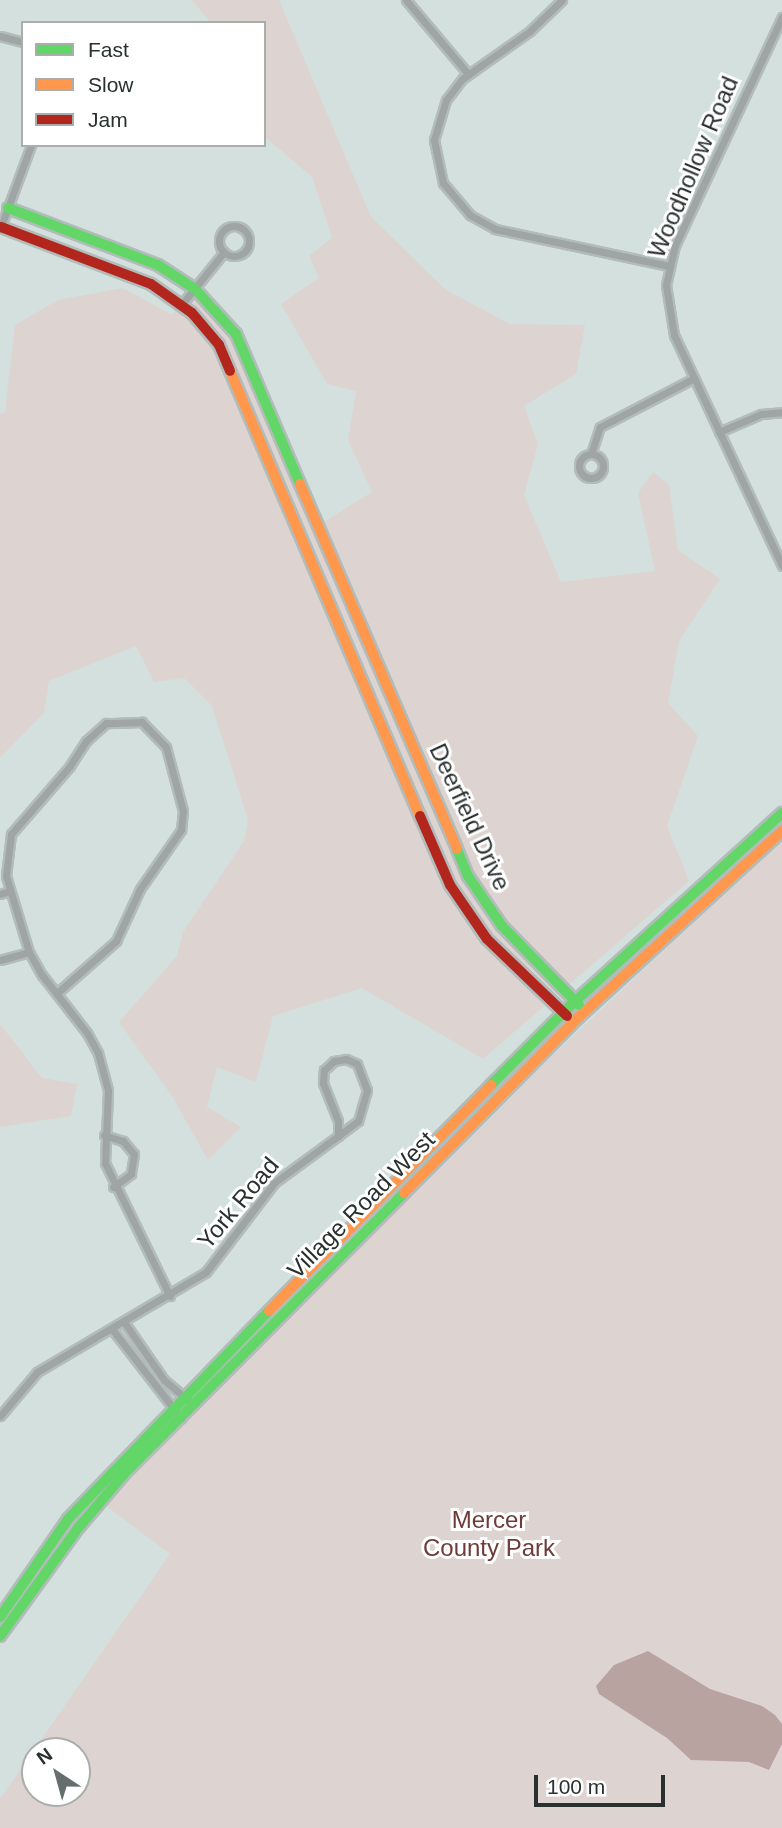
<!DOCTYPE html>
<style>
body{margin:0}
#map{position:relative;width:782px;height:1828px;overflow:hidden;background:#d3e0de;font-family:Arial,sans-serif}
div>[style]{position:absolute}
.green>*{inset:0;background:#ddd4d2}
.water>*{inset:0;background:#b8a3a0}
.roads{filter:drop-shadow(2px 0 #b2bcba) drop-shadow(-2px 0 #b2bcba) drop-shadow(0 2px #b2bcba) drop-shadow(0 -2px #b2bcba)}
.street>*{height:7px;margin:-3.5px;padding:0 3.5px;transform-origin:3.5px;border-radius:3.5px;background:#9fa5a4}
.street>.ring{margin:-3.5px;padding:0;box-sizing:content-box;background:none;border:7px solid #9fa5a4;border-radius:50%}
.fast>*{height:10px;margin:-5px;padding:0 5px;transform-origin:5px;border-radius:5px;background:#63d668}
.slow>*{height:10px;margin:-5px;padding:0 5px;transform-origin:5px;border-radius:5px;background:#ff974d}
.jam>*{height:10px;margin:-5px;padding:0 5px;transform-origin:5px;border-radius:5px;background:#b3261e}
span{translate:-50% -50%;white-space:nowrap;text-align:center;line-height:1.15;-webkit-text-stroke:6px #fff;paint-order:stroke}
.street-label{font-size:24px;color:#293130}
.park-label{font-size:24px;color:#6f3b39}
.legend{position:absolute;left:21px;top:21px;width:245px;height:126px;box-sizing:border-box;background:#fff;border:2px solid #a9adac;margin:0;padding:9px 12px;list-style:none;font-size:21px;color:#293130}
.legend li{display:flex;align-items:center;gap:14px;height:35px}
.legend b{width:35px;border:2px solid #a9adac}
.north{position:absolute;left:21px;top:1737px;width:70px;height:70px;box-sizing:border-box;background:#fff;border:2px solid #a9adac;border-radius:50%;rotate:324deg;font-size:19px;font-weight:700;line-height:28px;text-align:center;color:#293130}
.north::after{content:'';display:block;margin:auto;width:24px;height:32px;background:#646e6d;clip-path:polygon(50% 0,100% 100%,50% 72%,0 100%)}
.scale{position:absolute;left:534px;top:1775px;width:131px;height:32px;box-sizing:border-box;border:4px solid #293130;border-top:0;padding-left:9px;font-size:21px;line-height:24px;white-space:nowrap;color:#293130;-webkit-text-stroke:5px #fff;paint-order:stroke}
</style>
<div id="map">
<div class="green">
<div style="clip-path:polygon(192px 0,279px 0,371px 217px,446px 290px,510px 324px,585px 325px,576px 374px,524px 406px,538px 444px,524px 495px,561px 582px,655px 571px,638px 493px,653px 472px,669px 485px,678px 550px,720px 579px,679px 641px,668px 703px,698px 736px,667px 826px,689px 881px,483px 1059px,362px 988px,273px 1016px,256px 1082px,217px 1067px,207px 1107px,241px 1127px,208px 1160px,172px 1096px,119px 1022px,177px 956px,183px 932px,244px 841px,248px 820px,212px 706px,184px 678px,154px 682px,136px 646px,49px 681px,44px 713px,0 758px,0 414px,5px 412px,15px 325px,58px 300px,123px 288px,172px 315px,195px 290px,239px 338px,322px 523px,372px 492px,348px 440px,356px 391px,327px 384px,281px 304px,319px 278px,309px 256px,332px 238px,312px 177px,264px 136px,264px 23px,211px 23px)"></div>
<div style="clip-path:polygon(evenodd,782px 839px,782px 1828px,0 1828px,0 1799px,170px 1554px,105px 1505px,428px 1173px,782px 839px,35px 1751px,77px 1751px,77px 1793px,35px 1793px,35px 1751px)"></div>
<div style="clip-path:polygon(0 1024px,42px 1078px,77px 1084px,71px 1116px,0 1127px)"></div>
</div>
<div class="water">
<div style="clip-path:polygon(648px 1651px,710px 1689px,762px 1706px,775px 1715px,782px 1724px,782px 1744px,769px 1770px,749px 1762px,691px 1760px,667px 1738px,599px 1694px,596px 1686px,614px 1665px)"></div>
</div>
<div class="roads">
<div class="street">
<div style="left:406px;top:0;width:97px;rotate:50deg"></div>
<div style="left:562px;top:0;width:45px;rotate:135.9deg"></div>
<div style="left:530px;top:31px;width:83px;rotate:144.8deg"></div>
<div style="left:462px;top:79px;width:26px;rotate:127deg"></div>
<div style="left:446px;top:100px;width:42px;rotate:106.7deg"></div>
<div style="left:434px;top:140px;width:44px;rotate:78.2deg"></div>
<div style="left:443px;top:183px;width:42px;rotate:49.8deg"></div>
<div style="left:470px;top:215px;width:29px;rotate:29deg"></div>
<div style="left:495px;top:229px;width:178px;rotate:12deg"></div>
<div style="left:782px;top:17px;width:252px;rotate:115.1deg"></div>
<div style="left:675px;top:245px;width:41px;rotate:102.7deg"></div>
<div style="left:666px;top:285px;width:51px;rotate:80.9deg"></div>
<div style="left:674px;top:335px;width:255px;rotate:64.9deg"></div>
<div style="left:0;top:36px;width:24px;rotate:15deg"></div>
<div class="ring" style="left:219px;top:226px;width:23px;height:23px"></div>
<div style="left:0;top:229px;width:90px;rotate:-69.7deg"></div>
<div style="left:182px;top:304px;width:67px;rotate:-51.1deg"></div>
<div style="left:719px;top:432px;width:46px;rotate:-23.2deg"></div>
<div style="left:761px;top:414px;width:21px;rotate:-5deg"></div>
<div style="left:591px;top:454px;width:28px;rotate:-72deg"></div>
<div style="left:600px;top:427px;width:106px;rotate:-27.5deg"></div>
<div class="ring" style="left:579px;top:454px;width:17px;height:17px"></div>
<div style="left:0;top:894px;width:10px;rotate:-17deg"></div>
<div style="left:0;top:960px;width:30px;rotate:-15deg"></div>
<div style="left:57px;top:993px;width:79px;rotate:-41.4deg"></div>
<div style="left:116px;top:941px;width:57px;rotate:-65.2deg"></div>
<div style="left:140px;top:889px;width:72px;rotate:-55.2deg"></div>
<div style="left:181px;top:830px;width:19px;rotate:-84deg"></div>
<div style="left:183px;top:811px;width:66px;rotate:-104.9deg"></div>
<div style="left:166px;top:747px;width:35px;rotate:-134deg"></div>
<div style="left:142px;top:722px;width:36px;rotate:178deg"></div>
<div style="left:106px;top:723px;width:27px;rotate:138deg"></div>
<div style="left:86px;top:741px;width:30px;rotate:123deg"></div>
<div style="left:70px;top:766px;width:90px;rotate:130.9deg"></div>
<div style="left:11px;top:834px;width:42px;rotate:96.8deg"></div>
<div style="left:6px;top:876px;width:79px;rotate:73.2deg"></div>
<div style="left:29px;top:952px;width:26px;rotate:61deg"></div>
<div style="left:42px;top:975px;width:73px;rotate:52.2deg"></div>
<div style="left:87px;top:1033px;width:23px;rotate:61deg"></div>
<div style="left:98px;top:1053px;width:39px;rotate:75deg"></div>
<div style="left:108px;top:1091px;width:72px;rotate:92.4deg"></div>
<div style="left:105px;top:1163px;width:148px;rotate:64deg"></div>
<div style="left:104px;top:1135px;width:20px;rotate:18deg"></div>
<div style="left:123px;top:1141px;width:17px;rotate:50deg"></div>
<div style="left:134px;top:1154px;width:20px;rotate:99deg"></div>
<div style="left:131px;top:1174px;width:22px;rotate:144deg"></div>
<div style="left:124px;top:1322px;width:70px;rotate:55.4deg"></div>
<div style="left:164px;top:1380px;width:39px;rotate:40deg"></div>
<div style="left:112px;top:1329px;width:113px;rotate:52.2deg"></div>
<div style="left:0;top:1416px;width:57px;rotate:-49.9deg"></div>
<div style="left:37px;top:1372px;width:196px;rotate:-30.6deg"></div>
<div style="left:206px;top:1272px;width:112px;rotate:-52.6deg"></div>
<div style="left:274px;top:1183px;width:79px;rotate:-36.3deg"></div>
<div style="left:338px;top:1136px;width:15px;rotate:-90deg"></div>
<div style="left:338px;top:1121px;width:41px;rotate:-111.5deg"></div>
<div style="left:323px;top:1083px;width:13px;rotate:-86deg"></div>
<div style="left:324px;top:1070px;width:13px;rotate:-42deg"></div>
<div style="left:334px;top:1061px;width:12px;rotate:-9deg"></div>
<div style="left:346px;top:1059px;width:12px;rotate:24deg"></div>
<div style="left:357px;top:1064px;width:28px;rotate:69deg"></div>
<div style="left:367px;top:1090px;width:32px;rotate:106deg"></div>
<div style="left:358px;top:1121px;width:25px;rotate:143deg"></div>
</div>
<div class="fast">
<div style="left:8px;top:208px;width:160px;rotate:20.8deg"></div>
<div style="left:158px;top:265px;width:44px;rotate:33deg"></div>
<div style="left:195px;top:289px;width:61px;rotate:47.7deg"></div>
<div style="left:236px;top:334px;width:163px;rotate:66.9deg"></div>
<div style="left:457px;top:849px;width:29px;rotate:68deg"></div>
<div style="left:468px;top:876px;width:60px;rotate:55.8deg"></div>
<div style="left:502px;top:926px;width:110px;rotate:45.7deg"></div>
<div style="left:491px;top:1085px;width:112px;rotate:-45deg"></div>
<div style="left:570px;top:1006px;width:287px;rotate:-42.3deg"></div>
<div style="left:0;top:1617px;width:119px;rotate:-55.2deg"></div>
<div style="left:68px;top:1519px;width:289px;rotate:-46deg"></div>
<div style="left:0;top:1636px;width:135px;rotate:-54.1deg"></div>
<div style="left:79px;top:1527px;width:71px;rotate:-49.6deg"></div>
<div style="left:125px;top:1473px;width:395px;rotate:-45.1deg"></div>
</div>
<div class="slow">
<div style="left:230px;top:371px;width:484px;rotate:66.9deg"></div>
<div style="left:300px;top:484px;width:397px;rotate:66.7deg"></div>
<div style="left:404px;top:1193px;width:250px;rotate:-45.2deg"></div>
<div style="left:580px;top:1016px;width:274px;rotate:-42.5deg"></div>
<div style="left:269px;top:1311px;width:317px;rotate:-45.5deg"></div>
</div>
<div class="jam">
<div style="left:1px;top:227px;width:160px;rotate:20.8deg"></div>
<div style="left:151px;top:284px;width:50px;rotate:35.3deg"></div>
<div style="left:192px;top:313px;width:42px;rotate:49.8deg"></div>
<div style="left:219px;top:345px;width:28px;rotate:67deg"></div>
<div style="left:420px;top:816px;width:75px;rotate:66.5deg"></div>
<div style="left:450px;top:885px;width:65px;rotate:55.6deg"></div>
<div style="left:487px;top:939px;width:111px;rotate:43.9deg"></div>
</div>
</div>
<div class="street-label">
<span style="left:693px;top:167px;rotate:-67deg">Woodhollow Road</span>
<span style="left:470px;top:817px;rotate:65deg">Deerfield Drive</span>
<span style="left:238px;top:1203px;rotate:-50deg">York Road</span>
<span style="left:361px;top:1205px;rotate:-45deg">Village Road West</span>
</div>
<div class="park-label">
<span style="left:489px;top:1534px">Mercer<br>County Park</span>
</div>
<ul class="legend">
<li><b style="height:9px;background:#63d668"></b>Fast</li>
<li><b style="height:9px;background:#ff974d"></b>Slow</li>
<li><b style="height:9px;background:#b3261e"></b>Jam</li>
</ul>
<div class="north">N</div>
<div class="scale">100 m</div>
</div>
